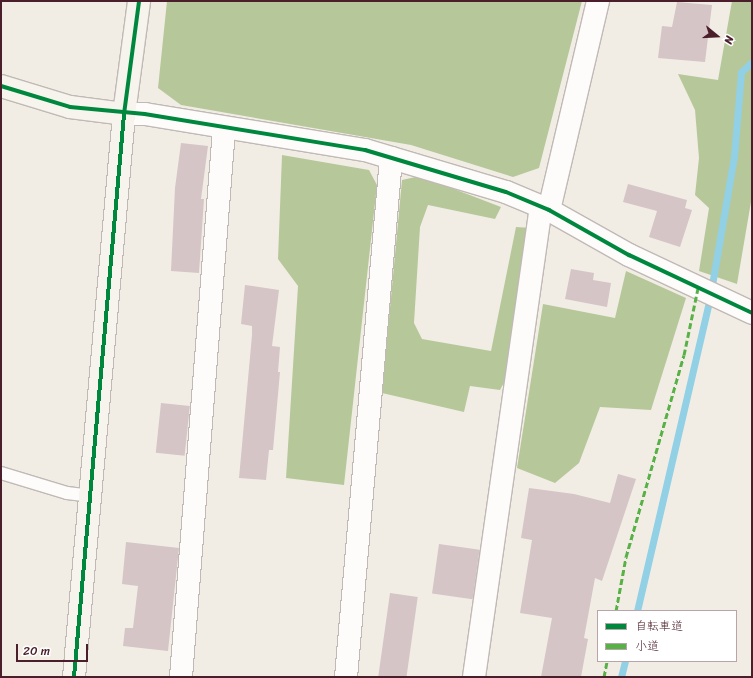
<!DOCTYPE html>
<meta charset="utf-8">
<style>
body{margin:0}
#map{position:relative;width:753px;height:678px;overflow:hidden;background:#f1ede4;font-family:Sriracha,"Klee One",sans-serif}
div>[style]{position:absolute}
.forest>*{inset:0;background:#b6c89a}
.stream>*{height:7px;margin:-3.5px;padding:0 3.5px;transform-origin:3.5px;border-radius:3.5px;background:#91d0e5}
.building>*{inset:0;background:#d5c5c6;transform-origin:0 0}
.roads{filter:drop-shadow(1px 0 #c0b9b5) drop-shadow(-1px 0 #c0b9b5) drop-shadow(0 1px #c0b9b5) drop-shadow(0 -1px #c0b9b5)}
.lane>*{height:12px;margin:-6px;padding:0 6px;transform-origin:6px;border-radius:6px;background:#fdfcfb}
.street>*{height:22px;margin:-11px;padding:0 11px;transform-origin:11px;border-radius:11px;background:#fdfcfb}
.secondary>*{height:22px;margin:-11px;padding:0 11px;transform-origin:11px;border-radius:11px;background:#f7f3ed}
.quiet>*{height:3px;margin-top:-1.5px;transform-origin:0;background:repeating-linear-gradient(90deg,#57b146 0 6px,transparent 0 9px)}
.cycleway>*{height:4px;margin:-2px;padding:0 2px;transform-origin:2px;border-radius:2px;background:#00873e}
span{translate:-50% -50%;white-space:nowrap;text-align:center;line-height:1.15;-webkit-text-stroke:3px #fff;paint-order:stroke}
.frame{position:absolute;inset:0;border:2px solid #4a1f2b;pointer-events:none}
.legend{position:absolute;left:597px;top:610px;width:140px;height:52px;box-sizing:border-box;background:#fff;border:1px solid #b7a5aa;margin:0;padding:5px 7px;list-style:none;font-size:12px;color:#4a1f2b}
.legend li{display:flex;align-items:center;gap:8px;height:20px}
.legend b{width:20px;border:1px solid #b7a5aa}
.north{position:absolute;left:697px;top:16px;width:40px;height:40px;-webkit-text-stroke:3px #fff;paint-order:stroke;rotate:108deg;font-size:11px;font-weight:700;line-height:16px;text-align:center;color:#4a1f2b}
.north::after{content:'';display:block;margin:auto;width:14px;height:18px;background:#4a1f2b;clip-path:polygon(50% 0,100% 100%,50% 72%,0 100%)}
.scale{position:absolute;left:16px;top:644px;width:72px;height:18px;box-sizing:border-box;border:2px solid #4a1f2b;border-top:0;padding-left:5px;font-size:12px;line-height:14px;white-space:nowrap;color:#4a1f2b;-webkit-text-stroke:3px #fff;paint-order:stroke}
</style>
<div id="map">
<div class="forest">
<div style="clip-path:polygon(167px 1px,582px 1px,539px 168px,513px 177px,411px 145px,181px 105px,158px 88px)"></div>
<div style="clip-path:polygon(732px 1px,752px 1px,752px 196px,737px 284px,699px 271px,709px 208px,695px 195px,699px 158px,695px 110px,678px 74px,718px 80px)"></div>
<div style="clip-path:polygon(282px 155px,369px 170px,377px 185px,344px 485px,286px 478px,298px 286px,278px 259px)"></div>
<div style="clip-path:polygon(420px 176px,501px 207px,495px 219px,428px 205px,420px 227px,414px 323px,422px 339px,491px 351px,516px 227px,531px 228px,507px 377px,500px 390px,470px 386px,464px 412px,382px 393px,402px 180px)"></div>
<div style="clip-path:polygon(626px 271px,686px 298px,651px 410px,600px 407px,579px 463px,555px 483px,517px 468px,543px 304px,615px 318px)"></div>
</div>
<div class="stream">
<div style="left:712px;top:285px;width:131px;rotate:-80.3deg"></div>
<div style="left:734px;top:156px;width:84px;rotate:-85.2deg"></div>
<div style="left:741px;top:72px;width:15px;rotate:-42deg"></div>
<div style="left:637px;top:611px;width:314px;rotate:-76.9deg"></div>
<div style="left:621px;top:677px;width:16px;rotate:-76deg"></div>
</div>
<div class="building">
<div style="clip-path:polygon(677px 2px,712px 5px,705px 62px,658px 58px,662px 26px,672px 27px)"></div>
<div style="clip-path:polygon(181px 143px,208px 146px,201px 199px,204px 199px,199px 273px,171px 271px,175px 188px)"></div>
<div style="clip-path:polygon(628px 184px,687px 200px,685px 208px,692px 210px,680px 247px,649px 237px,657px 211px,623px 202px)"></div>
<div style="clip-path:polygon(571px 269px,594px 273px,593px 280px,611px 283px,607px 307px,565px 299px)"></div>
<div style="clip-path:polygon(245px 285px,279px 290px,272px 346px,280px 347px,278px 372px,280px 372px,273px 450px,269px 450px,266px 480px,239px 478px,252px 335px,252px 326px,241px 324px)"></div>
<div style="left:161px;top:403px;width:29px;height:50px;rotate:6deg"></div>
<div style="clip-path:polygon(618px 474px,636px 479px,602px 581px,595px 578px,584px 638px,588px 639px,581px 677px,541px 677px,552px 618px,520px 613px,532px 540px,521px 538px,529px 488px,574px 494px,610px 503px)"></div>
<div style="clip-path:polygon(126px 542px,179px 548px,168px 651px,123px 646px,125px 628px,133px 628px,138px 586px,122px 584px)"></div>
<div style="left:439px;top:544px;width:41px;height:50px;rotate:8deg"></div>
<div style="left:390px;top:593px;width:28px;height:85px;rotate:8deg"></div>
</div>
<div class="roads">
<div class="lane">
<div style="left:1px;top:473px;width:69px;rotate:16.9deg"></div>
<div style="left:67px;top:493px;width:23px;rotate:7deg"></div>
</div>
<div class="street">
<div style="left:124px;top:114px;width:21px"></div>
<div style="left:145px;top:114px;width:223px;rotate:9.3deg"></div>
<div style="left:365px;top:150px;width:147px;rotate:16.6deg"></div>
<div style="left:506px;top:192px;width:47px;rotate:22.7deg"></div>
<div style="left:549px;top:210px;width:92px;rotate:29.4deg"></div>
<div style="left:629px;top:255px;width:136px;rotate:25.2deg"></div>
<div style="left:549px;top:210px;width:215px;rotate:-76.8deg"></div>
<div style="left:181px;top:677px;width:550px;rotate:-85.51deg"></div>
<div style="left:346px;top:677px;width:521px;rotate:-85.04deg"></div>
<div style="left:474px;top:677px;width:475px;rotate:-81.9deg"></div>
</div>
<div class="secondary">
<div style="left:1px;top:86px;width:72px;rotate:16.9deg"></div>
<div style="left:70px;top:107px;width:54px;rotate:7.4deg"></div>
<div style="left:74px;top:677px;width:565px;rotate:-84.92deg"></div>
<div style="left:124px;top:114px;width:114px;rotate:-82.4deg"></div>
</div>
</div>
<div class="quiet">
<div style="left:616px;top:611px;width:55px;rotate:-79.5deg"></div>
<div style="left:626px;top:557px;width:210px;rotate:-74deg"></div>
<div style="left:684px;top:355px;width:68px;rotate:-78.2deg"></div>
<div style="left:604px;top:677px;width:16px;rotate:-79deg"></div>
</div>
<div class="cycleway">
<div style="left:1px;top:86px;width:72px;rotate:16.9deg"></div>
<div style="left:70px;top:107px;width:75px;rotate:5.3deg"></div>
<div style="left:145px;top:114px;width:223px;rotate:9.3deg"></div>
<div style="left:365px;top:150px;width:147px;rotate:16.6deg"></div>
<div style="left:506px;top:192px;width:47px;rotate:22.7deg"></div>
<div style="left:549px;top:210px;width:92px;rotate:29.4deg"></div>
<div style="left:629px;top:255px;width:136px;rotate:25.2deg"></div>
<div style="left:74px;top:677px;width:565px;rotate:-84.92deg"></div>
<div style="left:124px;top:114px;width:114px;rotate:-82.4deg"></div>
</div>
<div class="frame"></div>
<ul class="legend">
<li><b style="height:5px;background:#00873e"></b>自転車道</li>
<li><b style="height:5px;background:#57b146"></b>小道</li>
</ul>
<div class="north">N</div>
<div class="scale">20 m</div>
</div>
